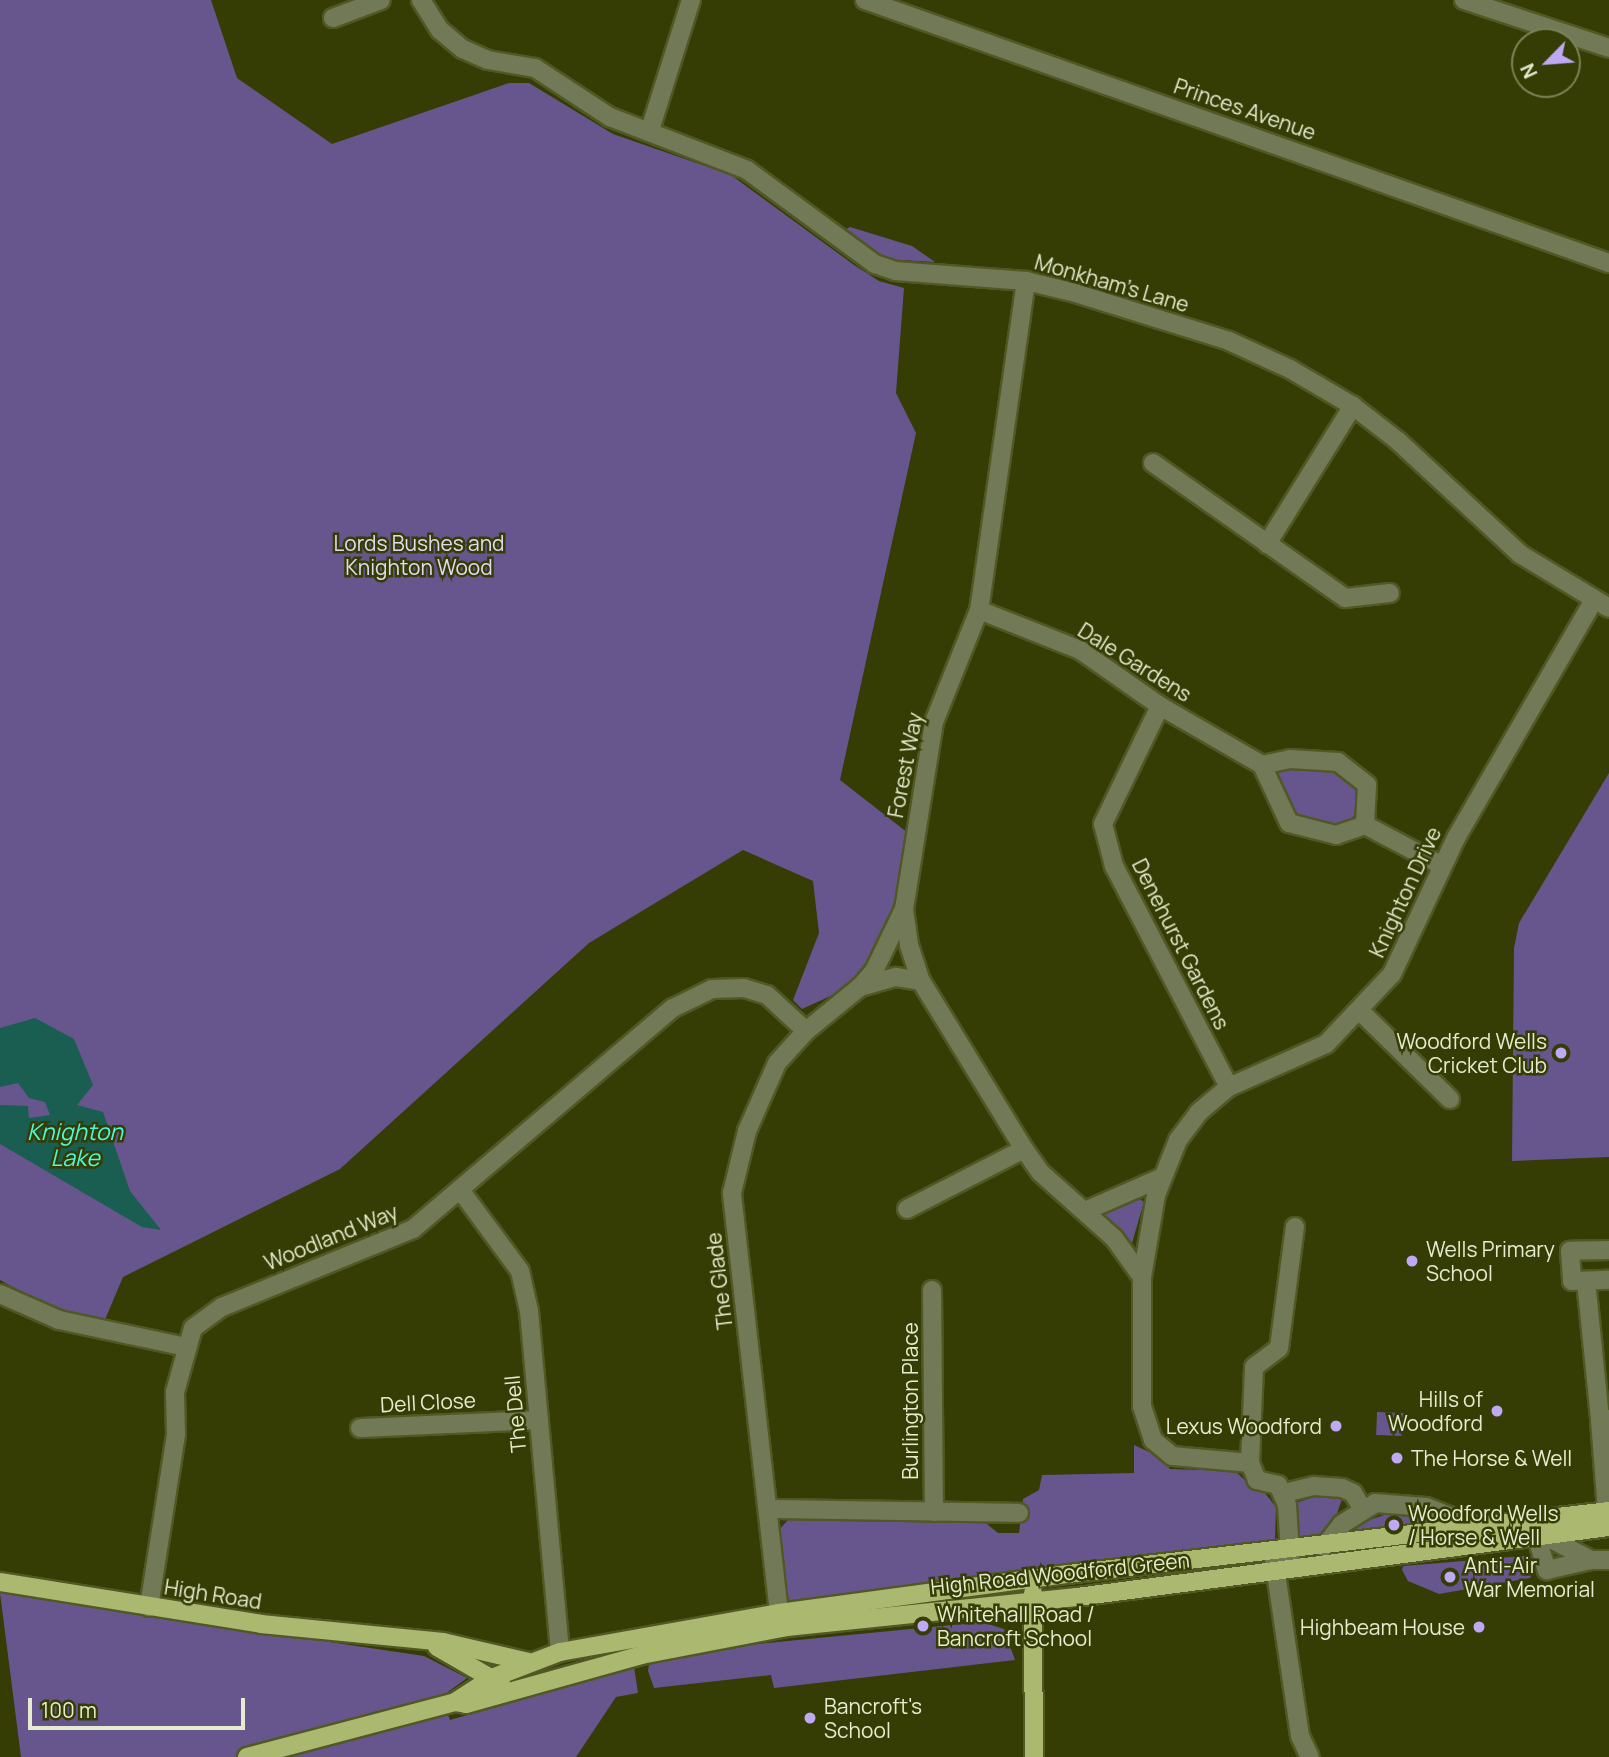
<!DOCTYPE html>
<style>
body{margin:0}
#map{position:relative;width:1609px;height:1757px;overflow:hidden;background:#353c04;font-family:Manrope,sans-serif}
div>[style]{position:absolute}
.green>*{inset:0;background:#67558e;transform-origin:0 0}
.water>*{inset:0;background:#1a5d51}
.roads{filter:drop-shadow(2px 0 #515824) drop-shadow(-2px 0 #515824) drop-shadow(0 2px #515824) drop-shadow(0 -2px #515824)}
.minor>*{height:18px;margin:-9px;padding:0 9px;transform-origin:9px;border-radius:9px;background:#727956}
.major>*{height:18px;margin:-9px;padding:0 9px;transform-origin:9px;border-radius:9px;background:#abb970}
.dots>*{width:19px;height:19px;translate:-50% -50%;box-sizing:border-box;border:4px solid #353c04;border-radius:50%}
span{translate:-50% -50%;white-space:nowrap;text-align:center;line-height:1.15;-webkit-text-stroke:5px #353c04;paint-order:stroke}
.street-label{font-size:21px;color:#e4ebce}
.park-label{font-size:21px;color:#e0dbf0}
.poi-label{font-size:21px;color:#e4ebce}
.right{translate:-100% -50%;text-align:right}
.left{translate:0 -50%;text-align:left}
.water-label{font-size:23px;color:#4bf8d8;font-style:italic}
.north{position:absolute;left:1511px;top:28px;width:70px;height:70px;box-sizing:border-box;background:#353c04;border:2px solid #7b8255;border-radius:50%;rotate:245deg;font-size:19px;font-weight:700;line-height:28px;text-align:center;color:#e4ebce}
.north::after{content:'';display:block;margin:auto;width:24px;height:32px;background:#bfa9f4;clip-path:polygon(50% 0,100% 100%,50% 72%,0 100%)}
.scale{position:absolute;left:28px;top:1698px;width:217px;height:32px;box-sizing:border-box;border:4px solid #e4ebce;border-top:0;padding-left:9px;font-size:21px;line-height:24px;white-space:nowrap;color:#e4ebce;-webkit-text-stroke:5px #353c04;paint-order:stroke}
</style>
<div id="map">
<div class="green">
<div style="clip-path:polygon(0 0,211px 0,237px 78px,332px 144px,509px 83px,529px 83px,613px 134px,731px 175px,854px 265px,879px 281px,904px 288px,896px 393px,916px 433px,840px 780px,908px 833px,897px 910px,859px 983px,802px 1009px,793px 1000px,819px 933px,813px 881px,743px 850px,589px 943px,340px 1169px,123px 1277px,104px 1322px,62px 1314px,0 1280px)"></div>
<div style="clip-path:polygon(850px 227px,912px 246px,935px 262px,884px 259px,843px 231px)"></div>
<div style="clip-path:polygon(1275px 766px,1336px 771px,1356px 786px,1362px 800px,1357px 814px,1343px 824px,1325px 826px,1291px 814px,1272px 775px)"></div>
<div style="clip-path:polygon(1609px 773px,1609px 1157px,1512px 1161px,1514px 948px,1519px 923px)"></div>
<div style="clip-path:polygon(1137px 1197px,1144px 1202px,1132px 1243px,1103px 1213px)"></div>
<div style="left:1377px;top:1412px;width:27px;height:23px;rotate:2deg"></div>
<div style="clip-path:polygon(1134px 1445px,1160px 1457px,1170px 1469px,1235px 1471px,1250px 1485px,1260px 1487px,1276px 1507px,1275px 1544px,784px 1603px,778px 1531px,788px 1520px,982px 1520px,998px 1533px,1019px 1533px,1023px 1499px,1039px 1490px,1042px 1475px,1134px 1473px)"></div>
<div style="clip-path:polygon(1326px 1493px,1342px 1499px,1334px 1522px,1316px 1539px,1297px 1537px,1296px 1503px)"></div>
<div style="clip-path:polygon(1390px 1513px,1419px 1514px,1436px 1522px,1343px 1534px,1348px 1527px)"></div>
<div style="clip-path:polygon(1534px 1555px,1537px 1567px,1530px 1578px,1439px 1594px,1408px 1581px,1402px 1570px,1403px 1566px)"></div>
<div style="clip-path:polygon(0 1593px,424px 1656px,467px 1678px,441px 1697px,450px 1720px,634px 1667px,638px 1693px,616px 1697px,576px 1757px,21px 1757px)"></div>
<div style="clip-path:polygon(982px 1622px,1004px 1629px,1015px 1660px,774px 1688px,771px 1675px,654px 1688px,648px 1671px,649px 1664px,758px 1644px)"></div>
</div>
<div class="water">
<div style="clip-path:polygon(35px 1018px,74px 1039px,93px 1085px,77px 1105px,103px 1112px,130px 1191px,161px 1230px,142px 1227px,0 1144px,0 1105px,28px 1106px,29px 1118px,50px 1115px,45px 1102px,29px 1098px,18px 1083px,0 1087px,0 1028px)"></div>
</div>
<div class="roads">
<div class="minor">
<div style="left:421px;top:0;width:36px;rotate:58deg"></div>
<div style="left:440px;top:30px;width:30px;rotate:40deg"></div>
<div style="left:463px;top:49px;width:27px;rotate:24deg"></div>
<div style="left:488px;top:60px;width:48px;rotate:9.7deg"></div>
<div style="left:535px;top:68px;width:90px;rotate:33.2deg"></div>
<div style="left:610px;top:117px;width:147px;rotate:21.1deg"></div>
<div style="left:747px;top:170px;width:159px;rotate:36.3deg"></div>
<div style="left:875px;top:264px;width:21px;rotate:19deg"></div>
<div style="left:895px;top:271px;width:131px;rotate:4.4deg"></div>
<div style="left:1026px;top:281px;width:47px;rotate:13.4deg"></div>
<div style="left:1072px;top:292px;width:164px;rotate:17.3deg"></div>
<div style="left:1229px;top:341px;width:67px;rotate:24.7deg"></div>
<div style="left:1290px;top:369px;width:73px;rotate:30.4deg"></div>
<div style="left:1353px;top:406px;width:57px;rotate:37.9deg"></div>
<div style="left:1398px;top:441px;width:166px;rotate:42.8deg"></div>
<div style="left:1520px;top:554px;width:104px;rotate:31.2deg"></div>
<div style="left:865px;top:0;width:789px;rotate:19.47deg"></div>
<div style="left:1464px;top:0;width:153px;rotate:18.3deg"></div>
<div style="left:333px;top:18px;width:51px;rotate:-20.6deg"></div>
<div style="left:650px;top:130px;width:136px;rotate:-72.5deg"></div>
<div style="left:1026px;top:281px;width:332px;rotate:98.1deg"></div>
<div style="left:979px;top:610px;width:121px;rotate:111.9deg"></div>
<div style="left:934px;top:722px;width:189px;rotate:99.1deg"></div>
<div style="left:904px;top:909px;width:36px;rotate:82deg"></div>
<div style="left:909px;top:945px;width:38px;rotate:72deg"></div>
<div style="left:921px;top:981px;width:197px;rotate:58.5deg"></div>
<div style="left:1024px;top:1149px;width:29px;rotate:55deg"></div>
<div style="left:1041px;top:1173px;width:98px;rotate:41.7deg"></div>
<div style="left:1114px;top:1238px;width:48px;rotate:54.3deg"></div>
<div style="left:1153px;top:463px;width:235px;rotate:35.1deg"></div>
<div style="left:1345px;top:598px;width:45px;rotate:-6.3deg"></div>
<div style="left:1267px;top:544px;width:163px;rotate:-58.1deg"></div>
<div style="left:979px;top:610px;width:109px;rotate:21.6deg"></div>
<div style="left:1080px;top:650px;width:98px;rotate:35deg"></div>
<div style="left:1160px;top:706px;width:118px;rotate:30deg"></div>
<div style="left:1262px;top:765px;width:64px;rotate:65deg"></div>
<div style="left:1289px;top:823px;width:49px;rotate:14.3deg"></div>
<div style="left:1336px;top:835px;width:31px;rotate:-19deg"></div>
<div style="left:1365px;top:825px;width:86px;rotate:27.8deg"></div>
<div style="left:1160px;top:706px;width:131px;rotate:115.8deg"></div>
<div style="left:1103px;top:824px;width:43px;rotate:75.3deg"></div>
<div style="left:1114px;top:866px;width:249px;rotate:62.5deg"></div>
<div style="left:1262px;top:765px;width:29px;rotate:-12deg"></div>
<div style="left:1290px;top:759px;width:48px;rotate:3.6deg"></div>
<div style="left:1338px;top:762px;width:37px;rotate:38deg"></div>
<div style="left:1367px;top:785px;width:40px;rotate:92.9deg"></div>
<div style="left:904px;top:909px;width:69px;rotate:115.8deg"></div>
<div style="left:874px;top:971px;width:21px;rotate:131deg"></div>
<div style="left:860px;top:987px;width:37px;rotate:-16deg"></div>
<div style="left:896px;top:977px;width:25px;rotate:9deg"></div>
<div style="left:1360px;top:1011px;width:126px;rotate:44.4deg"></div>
<div style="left:461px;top:1191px;width:99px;rotate:53.6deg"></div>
<div style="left:520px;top:1271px;width:41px;rotate:77.3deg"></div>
<div style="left:529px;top:1311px;width:342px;rotate:84.8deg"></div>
<div style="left:907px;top:1209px;width:131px;rotate:-27.1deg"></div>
<div style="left:1085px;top:1211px;width:85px;rotate:-23.6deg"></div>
<div style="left:1609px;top:1250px;width:39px;rotate:179deg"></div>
<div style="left:1570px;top:1251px;width:30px;rotate:86deg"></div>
<div style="left:1572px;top:1281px;width:37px;rotate:-2deg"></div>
<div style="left:1586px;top:1281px;width:140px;rotate:84.2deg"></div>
<div style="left:932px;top:1290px;width:222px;rotate:89.5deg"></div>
<div style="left:0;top:1294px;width:64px;rotate:23.8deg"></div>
<div style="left:59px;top:1320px;width:130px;rotate:12deg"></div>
<div style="left:360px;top:1428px;width:179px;rotate:-2.6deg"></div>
<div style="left:1250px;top:1463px;width:96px;rotate:-87.6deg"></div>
<div style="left:1254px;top:1367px;width:31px;rotate:-37deg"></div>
<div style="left:1279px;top:1348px;width:122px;rotate:-82.5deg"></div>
<div style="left:1285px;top:1493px;width:30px;rotate:-14deg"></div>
<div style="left:1314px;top:1486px;width:28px;rotate:4deg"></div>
<div style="left:1342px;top:1488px;width:12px;rotate:24deg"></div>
<div style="left:1353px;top:1493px;width:17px;rotate:59deg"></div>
<div style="left:768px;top:1509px;width:251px;rotate:0.9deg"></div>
<div style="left:1607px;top:1511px;width:91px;rotate:-94.4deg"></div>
<div style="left:1600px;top:1420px;width:9px;rotate:-6deg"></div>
<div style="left:1547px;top:1537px;width:50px;rotate:27.6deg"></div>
<div style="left:1591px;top:1560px;width:18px"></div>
<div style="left:1537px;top:1538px;width:34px;rotate:73deg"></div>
<div style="left:1547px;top:1570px;width:45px;rotate:-12.8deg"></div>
<div style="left:1324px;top:1547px;width:29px;rotate:-52deg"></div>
<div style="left:1342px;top:1524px;width:39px;rotate:-32deg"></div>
<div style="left:1375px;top:1503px;width:51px;rotate:4.5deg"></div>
<div style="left:1426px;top:1507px;width:60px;rotate:21.4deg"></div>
<div style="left:1273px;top:1553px;width:185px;rotate:81.6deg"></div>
<div style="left:1300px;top:1736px;width:23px;rotate:65deg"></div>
<div style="left:1291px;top:1567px;width:62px;rotate:-93.7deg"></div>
<div style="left:1287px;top:1505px;width:22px;rotate:-114deg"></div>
<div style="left:1278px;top:1485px;width:22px;rotate:-167deg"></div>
<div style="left:1257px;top:1480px;width:18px;rotate:-112deg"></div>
<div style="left:1250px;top:1463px;width:78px;rotate:-174.9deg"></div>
<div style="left:1172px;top:1456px;width:25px;rotate:-140deg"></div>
<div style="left:1153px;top:1440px;width:36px;rotate:-108deg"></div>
<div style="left:1142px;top:1406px;width:129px;rotate:-90deg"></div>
<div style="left:1142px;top:1277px;width:83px;rotate:-80.3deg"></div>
<div style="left:1156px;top:1195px;width:59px;rotate:-68.2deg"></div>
<div style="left:1178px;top:1140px;width:35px;rotate:-53deg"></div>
<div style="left:1199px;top:1112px;width:39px;rotate:-40deg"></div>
<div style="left:1229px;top:1087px;width:106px;rotate:-23.9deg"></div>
<div style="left:1326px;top:1044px;width:96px;rotate:-46.7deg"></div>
<div style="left:1392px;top:974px;width:150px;rotate:-64.8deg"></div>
<div style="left:1456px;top:838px;width:275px;rotate:-59.9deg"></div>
<div style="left:149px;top:1607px;width:175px;rotate:-81.1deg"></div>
<div style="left:176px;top:1434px;width:42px;rotate:-91.4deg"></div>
<div style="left:175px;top:1392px;width:66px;rotate:-74.3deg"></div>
<div style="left:193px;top:1328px;width:36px;rotate:-36deg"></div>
<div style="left:222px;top:1307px;width:206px;rotate:-22.2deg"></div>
<div style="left:413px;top:1229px;width:341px;rotate:-40.4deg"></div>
<div style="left:673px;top:1008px;width:43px;rotate:-26deg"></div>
<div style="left:712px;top:989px;width:32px;rotate:-2deg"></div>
<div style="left:744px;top:988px;width:24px;rotate:17deg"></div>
<div style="left:767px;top:995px;width:53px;rotate:42.7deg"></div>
<div style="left:779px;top:1613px;width:423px;rotate:-96.4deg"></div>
<div style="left:732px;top:1193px;width:64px;rotate:-76.4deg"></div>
<div style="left:747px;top:1131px;width:74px;rotate:-66.2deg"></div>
<div style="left:777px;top:1063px;width:43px;rotate:-47.8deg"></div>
<div style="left:806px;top:1031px;width:70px;rotate:-39.2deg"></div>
</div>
<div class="major">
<div style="left:0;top:1582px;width:264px;rotate:9.1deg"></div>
<div style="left:261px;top:1624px;width:183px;rotate:5.6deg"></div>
<div style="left:443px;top:1642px;width:87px;rotate:13.2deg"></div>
<div style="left:1033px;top:1593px;width:164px;rotate:89.7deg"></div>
<div style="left:437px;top:1647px;width:74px;rotate:30deg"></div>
<div style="left:455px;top:1702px;width:44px;rotate:-33deg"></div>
<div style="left:492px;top:1678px;width:73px;rotate:-20.9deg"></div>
<div style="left:560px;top:1652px;width:222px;rotate:-10.1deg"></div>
<div style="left:779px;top:1613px;width:292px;rotate:-7.7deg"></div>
<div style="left:1068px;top:1574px;width:545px;rotate:-6.64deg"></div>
<div style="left:247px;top:1757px;width:215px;rotate:-14.8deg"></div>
<div style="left:455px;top:1702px;width:11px;rotate:10deg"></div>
<div style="left:466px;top:1704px;width:182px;rotate:-15.6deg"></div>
<div style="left:641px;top:1655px;width:148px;rotate:-10.9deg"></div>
<div style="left:786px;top:1627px;width:293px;rotate:-5.9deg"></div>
<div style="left:1077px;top:1597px;width:537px;rotate:-7.5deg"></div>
</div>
</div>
<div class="dots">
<div style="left:1561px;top:1053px;background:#bfa9f4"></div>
<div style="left:1412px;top:1261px;background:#bfa9f4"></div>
<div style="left:1497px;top:1411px;background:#bfa9f4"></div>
<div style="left:1336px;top:1426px;background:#bfa9f4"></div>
<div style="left:1397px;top:1458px;background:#bfa9f4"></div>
<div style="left:1394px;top:1525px;background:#bfa9f4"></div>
<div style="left:1450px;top:1577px;background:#bfa9f4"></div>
<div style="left:923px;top:1626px;background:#bfa9f4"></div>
<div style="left:1479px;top:1627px;background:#bfa9f4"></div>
<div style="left:810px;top:1718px;background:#bfa9f4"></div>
</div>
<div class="street-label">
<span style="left:1245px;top:109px;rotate:19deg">Princes Avenue</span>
<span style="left:1112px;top:283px;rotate:16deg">Monkham's Lane</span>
<span style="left:1135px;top:662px;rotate:32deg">Dale Gardens</span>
<span style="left:905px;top:765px;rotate:-79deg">Forest Way</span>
<span style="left:1405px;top:892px;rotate:-65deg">Knighton Drive</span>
<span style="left:1181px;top:944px;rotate:63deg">Denehurst Gardens</span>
<span style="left:331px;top:1237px;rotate:-22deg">Woodland Way</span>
<span style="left:719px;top:1281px;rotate:-97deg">The Glade</span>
<span style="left:910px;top:1401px;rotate:-90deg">Burlington Place</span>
<span style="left:428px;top:1402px;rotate:-3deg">Dell Close</span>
<span style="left:515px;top:1414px;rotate:-95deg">The Dell</span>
<span style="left:1060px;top:1573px;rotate:-6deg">High Road Woodford Green</span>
<span style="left:213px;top:1594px;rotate:9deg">High Road</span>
</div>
<div class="park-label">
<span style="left:419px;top:555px">Lords Bushes and<br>Knighton Wood</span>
</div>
<div class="poi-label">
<span class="right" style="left:1547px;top:1053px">Woodford Wells<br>Cricket Club</span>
<span class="left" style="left:1426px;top:1261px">Wells Primary<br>School</span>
<span class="right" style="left:1483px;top:1411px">Hills of<br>Woodford</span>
<span class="right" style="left:1322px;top:1426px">Lexus Woodford</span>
<span class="left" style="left:1411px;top:1458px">The Horse &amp; Well</span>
<span class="left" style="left:1408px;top:1525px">Woodford Wells<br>/ Horse &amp; Well</span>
<span class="left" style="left:1464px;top:1577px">Anti-Air<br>War Memorial</span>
<span class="left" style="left:937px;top:1626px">Whitehall Road /<br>Bancroft School</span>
<span class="right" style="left:1465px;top:1627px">Highbeam House</span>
<span class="left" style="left:824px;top:1718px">Bancroft's<br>School</span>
</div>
<div class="water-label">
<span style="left:75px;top:1144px">Knighton<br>Lake</span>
</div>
<div class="north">N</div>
<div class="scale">100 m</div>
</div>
